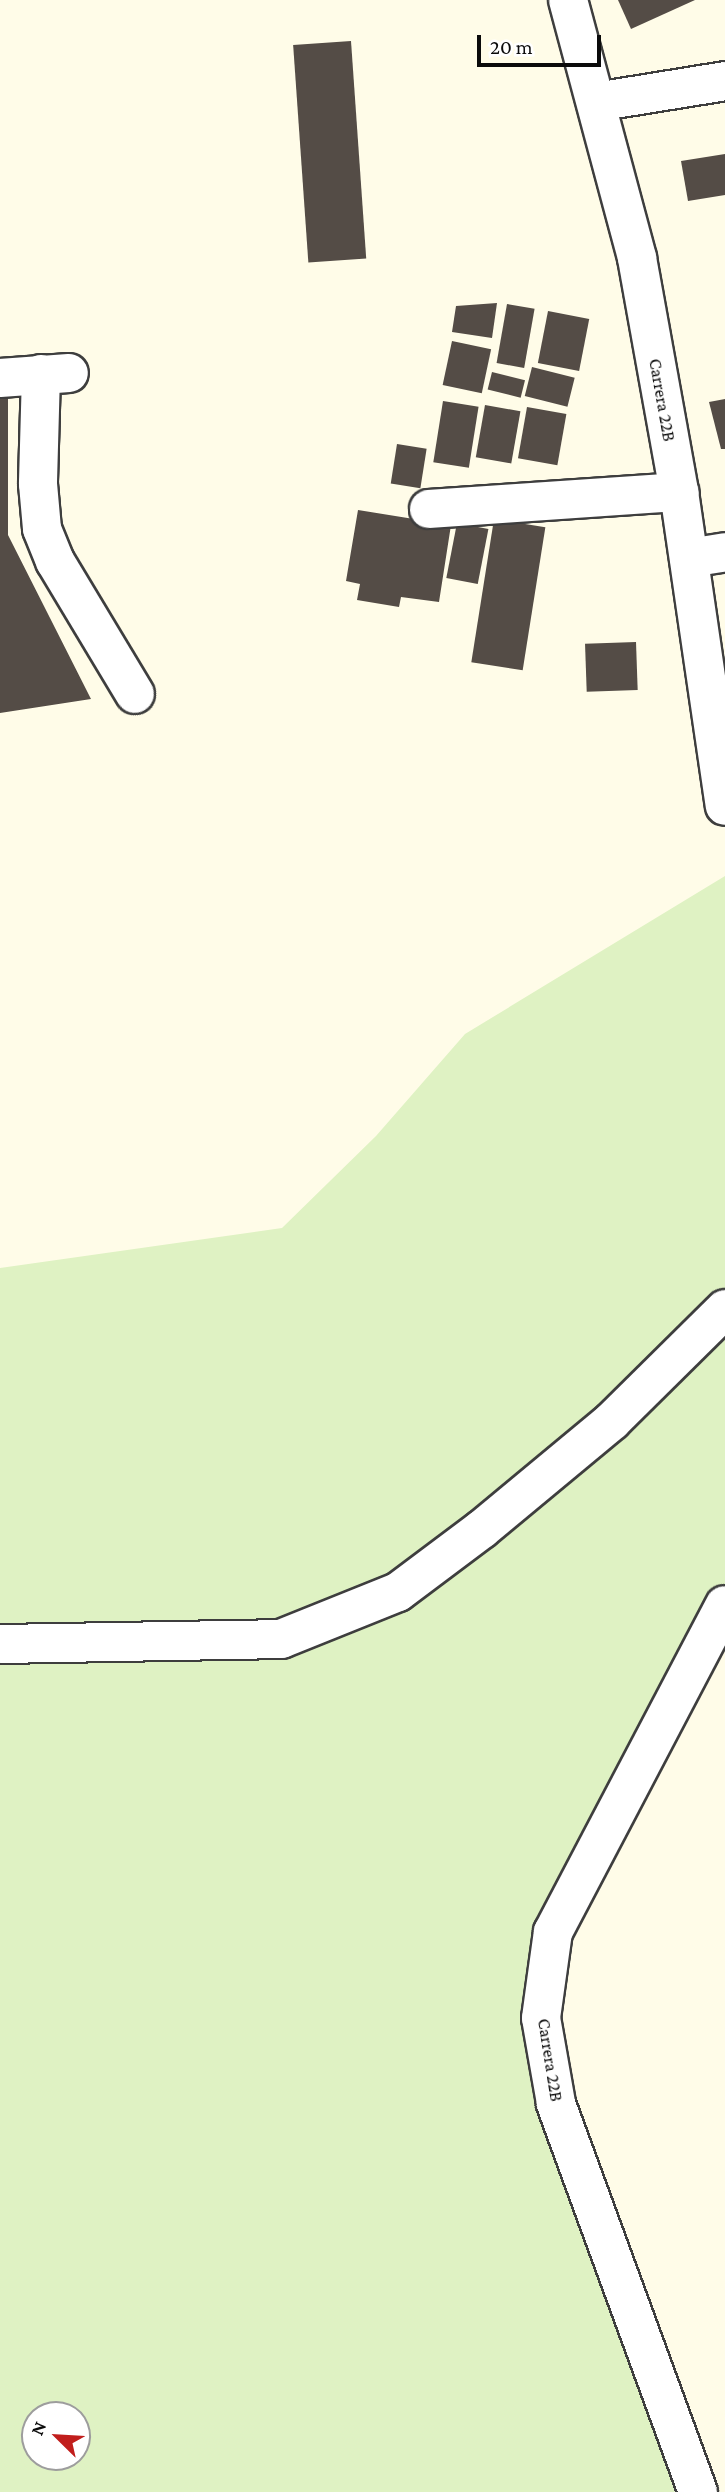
<!DOCTYPE html>
<style>
body{margin:0}
#map{position:relative;width:725px;height:2492px;overflow:hidden;background:#fffce8;font-family:"Crimson Pro",serif}
div>[style]{position:absolute}
.pitch>*{inset:0;background:#dff2c3}
.building>*{inset:0;background:#544c46;transform-origin:0 0}
.roads{filter:drop-shadow(2px 0 #3e3e3e) drop-shadow(-2px 0 #3e3e3e) drop-shadow(0 2px #3e3e3e) drop-shadow(0 -2px #3e3e3e)}
.minor>*{height:38px;margin:-19px;padding:0 19px;transform-origin:19px;border-radius:19px;background:#fff}
span{translate:-50% -50%;white-space:nowrap;text-align:center;line-height:1.15;-webkit-text-stroke:7px #fff;paint-order:stroke}
.street-label{font-size:18px;color:#0b0b0b}
.north{position:absolute;left:21px;top:2401px;width:70px;height:70px;box-sizing:border-box;background:#fff;border:2px solid #9d9d9d;border-radius:50%;rotate:294deg;font-size:19px;font-weight:700;line-height:28px;text-align:center;color:#0b0b0b}
.north::after{content:'';display:block;margin:auto;width:24px;height:32px;background:#c11e1c;clip-path:polygon(50% 0,100% 100%,50% 72%,0 100%)}
.scale{position:absolute;left:477px;top:35px;width:124px;height:32px;box-sizing:border-box;border:4px solid #0b0b0b;border-top:0;padding-left:9px;font-size:21px;line-height:24px;white-space:nowrap;color:#0b0b0b;-webkit-text-stroke:5px #fff;paint-order:stroke}
</style>
<div id="map">
<div class="pitch">
<div style="clip-path:polygon(evenodd,725px 876px,725px 1605px,592px 1855px,541px 2018px,694px 2492px,0 2492px,0 1268px,282px 1228px,376px 1136px,465px 1034px,725px 876px,35px 2415px,77px 2415px,77px 2457px,35px 2457px,35px 2415px)"></div>
</div>
<div class="building">
<div style="clip-path:polygon(618px 0,695px 0,631px 29px)"></div>
<div style="left:351px;top:41px;width:218px;height:58px;rotate:86deg"></div>
<div style="clip-path:polygon(725px 154px,725px 195px,688px 201px,681px 161px)"></div>
<div style="clip-path:polygon(497px 303px,492px 338px,452px 332px,456px 306px)"></div>
<div style="left:507px;top:304px;width:28px;height:60px;rotate:10deg"></div>
<div style="left:548px;top:311px;width:42px;height:53px;rotate:11deg"></div>
<div style="left:452px;top:341px;width:40px;height:45px;rotate:12deg"></div>
<div style="left:532px;top:367px;width:44px;height:30px;rotate:14deg"></div>
<div style="left:492px;top:372px;width:34px;height:18px;rotate:14deg"></div>
<div style="clip-path:polygon(8px 390px,8px 535px,91px 699px,0 713px,0 391px)"></div>
<div style="clip-path:polygon(725px 399px,725px 449px,721px 449px,709px 402px)"></div>
<div style="left:443px;top:401px;width:36px;height:62px;rotate:9deg"></div>
<div style="left:485px;top:405px;width:36px;height:53px;rotate:10deg"></div>
<div style="left:527px;top:407px;width:40px;height:52px;rotate:10deg"></div>
<div style="left:397px;top:444px;width:30px;height:40px;rotate:9deg"></div>
<div style="clip-path:polygon(358px 510px,451px 525px,439px 602px,401px 597px,399px 607px,357px 600px,360px 584px,346px 581px)"></div>
<div style="left:494px;top:519px;width:52px;height:145px;rotate:9deg"></div>
<div style="left:457px;top:523px;width:32px;height:56px;rotate:11deg"></div>
<div style="left:636px;top:642px;width:48px;height:51px;rotate:88deg"></div>
</div>
<div class="roads">
<div class="minor">
<div style="left:568px;top:0;width:267px;rotate:75deg"></div>
<div style="left:637px;top:258px;width:238px;rotate:79.8deg"></div>
<div style="left:679px;top:492px;width:317px;rotate:81.7deg"></div>
<div style="left:596px;top:102px;width:131px;rotate:-9.2deg"></div>
<div style="left:41px;top:374px;width:110px;rotate:91.6deg"></div>
<div style="left:38px;top:484px;width:45px;rotate:84.9deg"></div>
<div style="left:42px;top:529px;width:35px;rotate:68deg"></div>
<div style="left:55px;top:561px;width:155px;rotate:59deg"></div>
<div style="left:0;top:378px;width:69px;rotate:-4.1deg"></div>
<div style="left:429px;top:509px;width:251px;rotate:-3.9deg"></div>
<div style="left:689px;top:558px;width:36px;rotate:-9deg"></div>
<div style="left:0;top:1644px;width:281px;rotate:-1deg"></div>
<div style="left:281px;top:1639px;width:126px;rotate:-21.9deg"></div>
<div style="left:398px;top:1592px;width:105px;rotate:-36.9deg"></div>
<div style="left:482px;top:1529px;width:169px;rotate:-39.7deg"></div>
<div style="left:612px;top:1421px;width:159px;rotate:-44.7deg"></div>
<div style="left:698px;top:2492px;width:414px;rotate:-110.1deg"></div>
<div style="left:556px;top:2103px;width:86px;rotate:-100deg"></div>
<div style="left:541px;top:2018px;width:87px;rotate:-82.1deg"></div>
<div style="left:553px;top:1932px;width:369px;rotate:-62.3deg"></div>
</div>
</div>
<div class="street-label">
<span style="left:662px;top:400px;rotate:80deg">Carrera 22B</span>
<span style="left:550px;top:2060px;rotate:81deg">Carrera 22B</span>
</div>
<div class="north">N</div>
<div class="scale">20 m</div>
</div>
